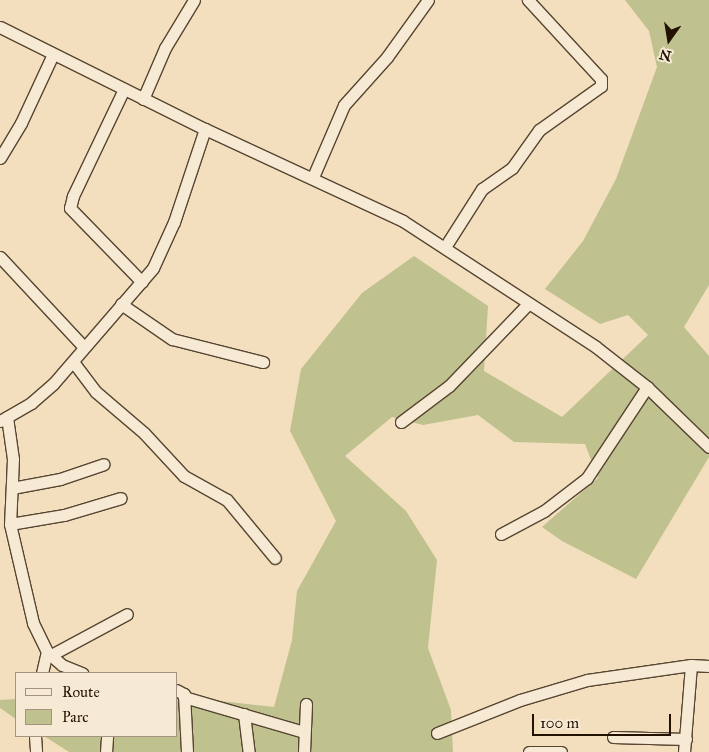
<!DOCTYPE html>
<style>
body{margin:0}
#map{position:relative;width:709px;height:752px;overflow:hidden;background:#f3dfbd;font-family:"IM FELL Great Primer",serif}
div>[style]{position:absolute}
.green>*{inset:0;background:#bfc18e}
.roads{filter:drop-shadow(1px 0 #564531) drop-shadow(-1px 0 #564531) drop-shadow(0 1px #564531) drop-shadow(0 -1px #564531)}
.minor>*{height:11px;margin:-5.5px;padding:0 5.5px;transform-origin:5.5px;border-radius:5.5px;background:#f7ead4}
span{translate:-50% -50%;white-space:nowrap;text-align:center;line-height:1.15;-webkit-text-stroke:5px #f7ead4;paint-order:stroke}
.legend{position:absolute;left:15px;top:672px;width:162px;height:65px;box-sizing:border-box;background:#f7ead4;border:1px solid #a29480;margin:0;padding:6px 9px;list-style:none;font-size:15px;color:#221202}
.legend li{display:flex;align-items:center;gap:10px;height:25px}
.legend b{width:25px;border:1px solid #a29480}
.north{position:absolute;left:644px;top:15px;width:50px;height:50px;-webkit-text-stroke:4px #f7ead4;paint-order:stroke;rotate:193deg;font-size:14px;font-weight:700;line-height:20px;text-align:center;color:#221202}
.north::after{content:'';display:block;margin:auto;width:18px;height:22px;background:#221202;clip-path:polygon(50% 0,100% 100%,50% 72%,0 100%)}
.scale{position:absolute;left:532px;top:714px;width:139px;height:22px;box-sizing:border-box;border:2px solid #221202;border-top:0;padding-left:6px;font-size:15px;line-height:18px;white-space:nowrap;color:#221202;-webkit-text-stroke:4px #f7ead4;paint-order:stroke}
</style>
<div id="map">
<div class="green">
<div style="clip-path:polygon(625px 0,709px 0,709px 285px,684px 327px,709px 356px,709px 457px,636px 579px,562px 541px,542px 527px,598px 478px,585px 444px,514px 442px,478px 415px,423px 425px,392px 417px,345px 456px,406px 511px,437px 560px,428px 648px,451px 710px,453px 752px,69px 752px,44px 736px,176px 736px,176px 696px,274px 707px,292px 640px,297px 591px,336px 521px,290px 431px,301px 369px,362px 293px,414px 256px,488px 306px,484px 371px,562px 417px,648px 335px,628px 315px,600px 324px,545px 289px,583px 241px,616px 179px,657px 67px,649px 31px)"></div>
<div style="clip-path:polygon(16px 699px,16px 719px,0 708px,0 700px)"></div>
</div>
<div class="roads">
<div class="minor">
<div style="left:0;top:27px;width:229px;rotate:26.5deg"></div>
<div style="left:205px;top:129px;width:218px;rotate:24.9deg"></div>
<div style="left:403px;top:221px;width:230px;rotate:33.1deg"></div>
<div style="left:596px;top:347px;width:65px;rotate:38.1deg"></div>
<div style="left:647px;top:387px;width:86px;rotate:44.1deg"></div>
<div style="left:124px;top:89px;width:119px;rotate:115.5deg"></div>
<div style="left:73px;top:196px;width:12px;rotate:104deg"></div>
<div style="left:70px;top:208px;width:103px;rotate:45.8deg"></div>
<div style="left:143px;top:99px;width:56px;rotate:-66.7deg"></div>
<div style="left:165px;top:48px;width:56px;rotate:-58.9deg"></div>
<div style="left:0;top:158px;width:41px;rotate:-59deg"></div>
<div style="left:21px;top:123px;width:76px;rotate:-65.1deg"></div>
<div style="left:313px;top:177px;width:78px;rotate:-66.7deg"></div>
<div style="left:344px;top:105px;width:64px;rotate:-48.1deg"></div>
<div style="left:387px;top:57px;width:70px;rotate:-54.3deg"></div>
<div style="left:445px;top:247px;width:69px;rotate:-57.5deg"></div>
<div style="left:482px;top:189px;width:37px;rotate:-35deg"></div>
<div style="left:512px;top:168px;width:47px;rotate:-54.6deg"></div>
<div style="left:539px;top:130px;width:76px;rotate:-35.4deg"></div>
<div style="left:601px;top:86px;width:7px;rotate:-90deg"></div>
<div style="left:601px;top:79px;width:108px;rotate:-132.7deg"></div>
<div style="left:0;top:257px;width:123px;rotate:47deg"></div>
<div style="left:121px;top:304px;width:62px;rotate:34.5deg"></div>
<div style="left:172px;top:339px;width:94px;rotate:14.2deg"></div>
<div style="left:74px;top:363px;width:36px;rotate:53deg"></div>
<div style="left:96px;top:392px;width:63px;rotate:40.5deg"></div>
<div style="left:144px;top:433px;width:59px;rotate:47.1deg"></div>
<div style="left:184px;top:476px;width:49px;rotate:29.2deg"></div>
<div style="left:227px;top:500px;width:75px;rotate:50.4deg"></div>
<div style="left:7px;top:417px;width:42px;rotate:81.9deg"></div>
<div style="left:13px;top:459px;width:65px;rotate:92.6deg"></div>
<div style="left:10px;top:524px;width:102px;rotate:76.9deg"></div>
<div style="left:33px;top:623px;width:32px;rotate:64deg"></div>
<div style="left:47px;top:652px;width:20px;rotate:41deg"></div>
<div style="left:62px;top:665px;width:22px;rotate:22deg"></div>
<div style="left:0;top:421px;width:36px;rotate:-30deg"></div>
<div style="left:31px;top:403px;width:29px;rotate:-41deg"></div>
<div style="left:53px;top:384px;width:153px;rotate:-49.2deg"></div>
<div style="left:153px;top:268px;width:51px;rotate:-65.5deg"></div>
<div style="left:174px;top:222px;width:98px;rotate:-71.6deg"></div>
<div style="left:401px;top:422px;width:60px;rotate:-36.9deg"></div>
<div style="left:449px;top:386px;width:114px;rotate:-46.1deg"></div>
<div style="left:12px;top:488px;width:49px;rotate:-10.6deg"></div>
<div style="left:60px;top:479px;width:46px;rotate:-18.8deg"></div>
<div style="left:10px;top:524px;width:55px;rotate:-9.5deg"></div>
<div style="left:64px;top:515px;width:59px;rotate:-16.6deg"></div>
<div style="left:501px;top:534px;width:49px;rotate:-28.1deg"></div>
<div style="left:544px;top:511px;width:54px;rotate:-37.5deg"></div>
<div style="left:587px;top:478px;width:109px;rotate:-56.6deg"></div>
<div style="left:51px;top:655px;width:86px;rotate:-28.3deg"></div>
<div style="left:42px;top:673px;width:22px;rotate:-77deg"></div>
<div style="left:176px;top:690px;width:9px;rotate:27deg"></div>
<div style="left:184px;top:694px;width:58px;rotate:87deg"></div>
<div style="left:184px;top:697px;width:125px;rotate:16.3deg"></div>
<div style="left:244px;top:714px;width:38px;rotate:83deg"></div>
<div style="left:437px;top:733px;width:89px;rotate:-21.7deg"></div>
<div style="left:520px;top:700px;width:70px;rotate:-16.6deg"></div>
<div style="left:587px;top:680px;width:105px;rotate:-8.2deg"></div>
<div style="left:691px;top:665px;width:18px;rotate:3deg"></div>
<div style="left:35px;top:736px;width:16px;rotate:86deg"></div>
<div style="left:613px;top:737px;width:73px;rotate:1.6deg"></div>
<div style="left:106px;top:752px;width:16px;rotate:-86deg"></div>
<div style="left:304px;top:752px;width:48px;rotate:-87.6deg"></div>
<div style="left:529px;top:752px;width:32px"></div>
<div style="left:684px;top:752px;width:87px;rotate:-85.4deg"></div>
</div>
</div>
<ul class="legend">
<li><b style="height:6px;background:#f7ead4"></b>Route</li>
<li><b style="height:14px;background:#bfc18e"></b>Parc</li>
</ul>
<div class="north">N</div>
<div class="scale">100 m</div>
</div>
